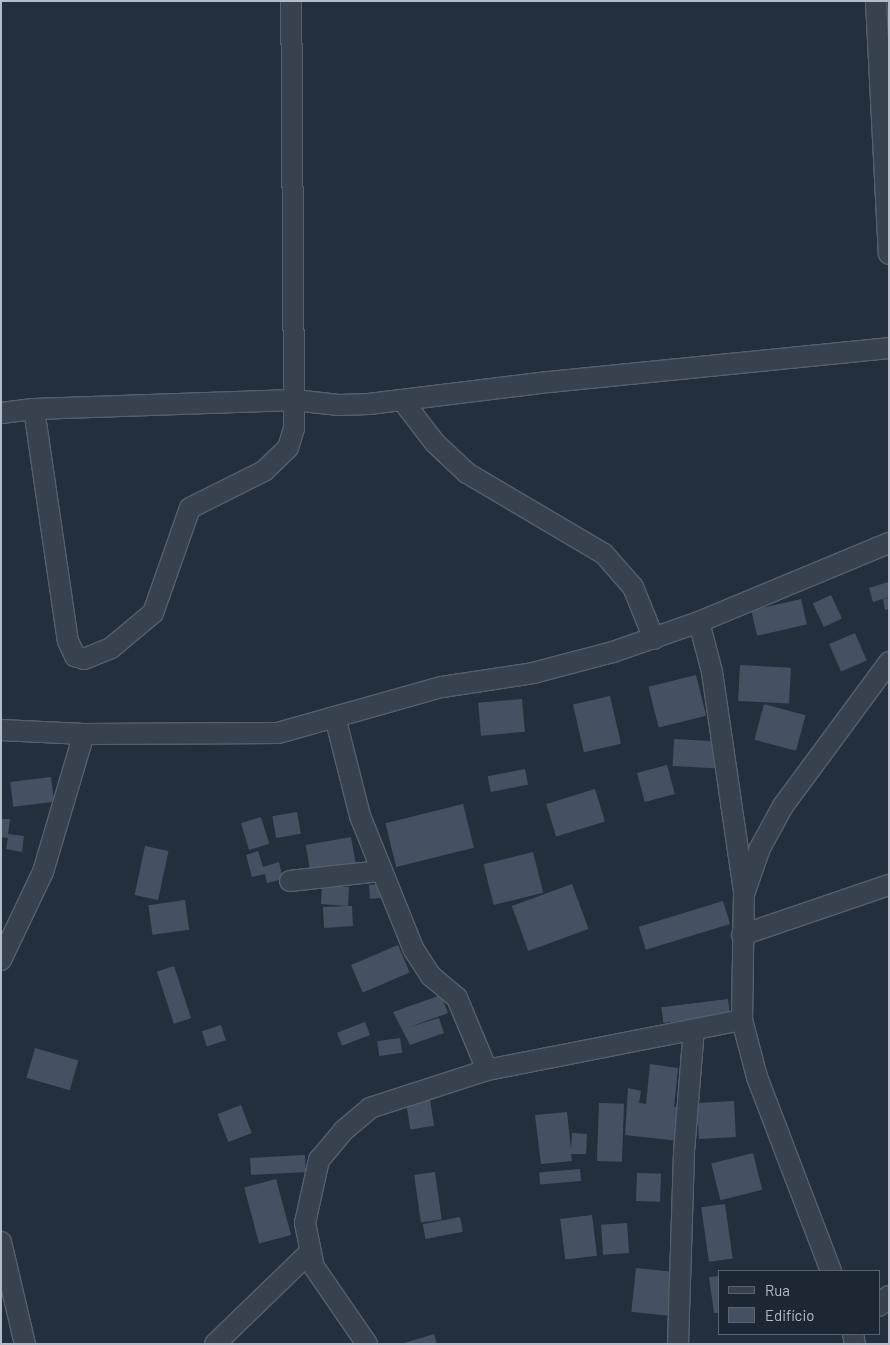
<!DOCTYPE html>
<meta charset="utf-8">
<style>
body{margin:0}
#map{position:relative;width:890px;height:1345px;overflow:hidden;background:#242f3e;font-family:Barlow,sans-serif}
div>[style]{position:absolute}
.building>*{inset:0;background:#455162;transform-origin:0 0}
.roads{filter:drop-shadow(1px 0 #565f6c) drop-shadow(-1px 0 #565f6c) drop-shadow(0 1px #565f6c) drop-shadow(0 -1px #565f6c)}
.minor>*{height:20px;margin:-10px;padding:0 10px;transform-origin:10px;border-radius:10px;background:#38414e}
span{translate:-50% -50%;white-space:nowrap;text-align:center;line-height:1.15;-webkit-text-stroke:4px #1d2633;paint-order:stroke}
.frame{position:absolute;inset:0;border:2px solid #b4bcc9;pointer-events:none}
.legend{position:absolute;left:718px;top:1270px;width:162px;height:65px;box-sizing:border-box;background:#1d2633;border:1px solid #59626f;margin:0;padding:6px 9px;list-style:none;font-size:15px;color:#b4bcc9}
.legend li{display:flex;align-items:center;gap:10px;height:25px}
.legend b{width:25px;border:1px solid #59626f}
</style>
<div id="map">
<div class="building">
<div style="clip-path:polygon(888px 582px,889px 597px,873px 602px,869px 588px)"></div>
<div style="left:831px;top:595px;width:26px;height:20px;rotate:65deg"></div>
<div style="clip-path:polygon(889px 598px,889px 609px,885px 610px,883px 599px)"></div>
<div style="left:801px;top:599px;width:26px;height:51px;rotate:77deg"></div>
<div style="left:855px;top:633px;width:30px;height:28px;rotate:67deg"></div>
<div style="left:740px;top:665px;width:51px;height:36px;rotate:3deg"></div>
<div style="left:696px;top:675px;width:42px;height:49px;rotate:76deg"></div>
<div style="left:610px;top:696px;width:49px;height:38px;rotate:77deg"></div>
<div style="left:522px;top:699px;width:33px;height:44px;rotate:85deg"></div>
<div style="left:764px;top:704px;width:43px;height:37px;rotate:15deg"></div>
<div style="left:674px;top:739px;width:42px;height:27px;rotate:3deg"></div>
<div style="left:667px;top:765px;width:30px;height:31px;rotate:75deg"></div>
<div style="left:525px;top:769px;width:16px;height:38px;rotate:79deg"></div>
<div style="left:51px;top:777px;width:25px;height:41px;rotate:83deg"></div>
<div style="left:595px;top:789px;width:34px;height:51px;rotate:73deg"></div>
<div style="left:463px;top:804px;width:45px;height:80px;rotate:76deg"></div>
<div style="left:297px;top:812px;width:22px;height:25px;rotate:80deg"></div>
<div style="left:261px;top:817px;width:28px;height:21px;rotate:73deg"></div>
<div style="clip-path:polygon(1px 819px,10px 819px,8px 834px,24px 836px,22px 852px,6px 849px,8px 838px,1px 837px)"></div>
<div style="left:351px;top:837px;width:27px;height:46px;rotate:80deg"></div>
<div style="left:145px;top:846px;width:24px;height:50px;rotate:12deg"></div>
<div style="clip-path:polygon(258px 851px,263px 867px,279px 862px,283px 879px,267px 883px,265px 874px,252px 877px,246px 855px)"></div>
<div style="left:533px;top:852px;width:42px;height:51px;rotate:76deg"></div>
<div style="left:381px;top:884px;width:14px;height:12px;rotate:86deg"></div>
<div style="left:572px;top:884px;width:48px;height:64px;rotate:70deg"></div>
<div style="clip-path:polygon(322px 885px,349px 887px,348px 906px,352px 906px,353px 926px,324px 928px,323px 907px,348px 906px,321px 904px)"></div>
<div style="left:185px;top:900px;width:30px;height:37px;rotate:82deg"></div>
<div style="left:723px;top:901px;width:24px;height:88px;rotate:73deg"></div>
<div style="left:398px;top:945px;width:30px;height:51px;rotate:67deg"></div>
<div style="left:174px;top:966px;width:55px;height:18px;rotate:72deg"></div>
<div style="clip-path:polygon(441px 995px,448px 1013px,407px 1028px,439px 1018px,444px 1033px,410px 1045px,393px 1012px)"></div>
<div style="left:728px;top:999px;width:16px;height:67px;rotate:83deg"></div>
<div style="left:365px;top:1022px;width:14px;height:30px;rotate:69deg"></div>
<div style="left:221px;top:1025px;width:16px;height:20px;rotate:72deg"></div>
<div style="left:400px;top:1038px;width:15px;height:23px;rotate:82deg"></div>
<div style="left:35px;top:1048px;width:45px;height:31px;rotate:16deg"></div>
<div style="clip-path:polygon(650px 1064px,678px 1068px,674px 1107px,683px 1108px,679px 1141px,625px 1135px,628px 1088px,641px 1091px,639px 1103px,646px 1104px)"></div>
<div style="left:430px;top:1100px;width:26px;height:24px;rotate:81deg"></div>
<div style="left:734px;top:1101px;width:36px;height:37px;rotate:87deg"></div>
<div style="left:599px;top:1103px;width:25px;height:58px;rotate:2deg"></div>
<div style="left:241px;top:1105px;width:30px;height:25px;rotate:69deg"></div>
<div style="clip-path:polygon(567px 1112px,571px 1150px,572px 1133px,587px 1134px,586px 1154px,571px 1154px,572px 1161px,541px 1164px,535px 1115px)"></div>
<div style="left:753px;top:1153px;width:38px;height:43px;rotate:76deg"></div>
<div style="left:305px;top:1155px;width:17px;height:55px;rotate:87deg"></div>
<div style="left:580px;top:1169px;width:12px;height:41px;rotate:85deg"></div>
<div style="left:435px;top:1172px;width:48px;height:21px;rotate:82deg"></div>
<div style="left:637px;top:1173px;width:24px;height:28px;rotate:2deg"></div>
<div style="left:276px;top:1179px;width:58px;height:33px;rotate:75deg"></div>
<div style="left:725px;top:1204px;width:55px;height:24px;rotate:82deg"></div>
<div style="left:592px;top:1215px;width:41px;height:32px;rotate:83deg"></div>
<div style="left:460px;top:1217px;width:15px;height:38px;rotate:79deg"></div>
<div style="left:627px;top:1223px;width:30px;height:26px;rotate:86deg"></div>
<div style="left:636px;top:1268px;width:37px;height:44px;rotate:6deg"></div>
<div style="clip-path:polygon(719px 1276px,719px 1313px,714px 1313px,709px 1277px)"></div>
<div style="clip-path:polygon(434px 1334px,437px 1344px,404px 1344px,404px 1343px)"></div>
</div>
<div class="roads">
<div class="minor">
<div style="left:876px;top:1px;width:253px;rotate:87.1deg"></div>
<div style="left:402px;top:400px;width:54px;rotate:52.5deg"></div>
<div style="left:435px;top:443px;width:44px;rotate:43.2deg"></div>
<div style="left:467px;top:473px;width:159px;rotate:30.6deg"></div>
<div style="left:604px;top:554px;width:44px;rotate:48.7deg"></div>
<div style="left:633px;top:587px;width:56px;rotate:68deg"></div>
<div style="left:34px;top:409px;width:234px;rotate:81.7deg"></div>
<div style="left:68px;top:641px;width:17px;rotate:65deg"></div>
<div style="left:75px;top:656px;width:9px;rotate:18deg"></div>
<div style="left:84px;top:659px;width:29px;rotate:-22deg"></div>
<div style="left:111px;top:648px;width:55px;rotate:-39.8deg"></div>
<div style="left:153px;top:613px;width:111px;rotate:-70.6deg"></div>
<div style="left:190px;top:508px;width:83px;rotate:-26.6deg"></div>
<div style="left:264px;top:471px;width:33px;rotate:-44deg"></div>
<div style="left:288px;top:448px;width:21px;rotate:-73deg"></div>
<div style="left:294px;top:428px;width:28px;rotate:-90deg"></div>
<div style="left:294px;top:400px;width:399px;rotate:-90.4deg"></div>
<div style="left:1px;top:413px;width:33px;rotate:-7deg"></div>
<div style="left:34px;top:409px;width:260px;rotate:-2deg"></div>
<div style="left:294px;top:400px;width:45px;rotate:6.3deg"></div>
<div style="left:339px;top:405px;width:30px;rotate:-2deg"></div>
<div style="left:369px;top:404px;width:181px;rotate:-7deg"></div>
<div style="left:549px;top:382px;width:342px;rotate:-5.7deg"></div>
<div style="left:699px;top:622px;width:52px;rotate:75.4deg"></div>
<div style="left:712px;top:672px;width:221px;rotate:81.7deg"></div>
<div style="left:335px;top:717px;width:102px;rotate:75.8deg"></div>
<div style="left:360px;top:816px;width:144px;rotate:68.1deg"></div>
<div style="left:414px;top:950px;width:31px;rotate:57deg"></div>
<div style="left:431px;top:976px;width:34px;rotate:40deg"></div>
<div style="left:457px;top:998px;width:78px;rotate:67.4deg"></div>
<div style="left:1px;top:730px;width:83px;rotate:2.8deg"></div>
<div style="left:84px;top:734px;width:194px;rotate:-0.3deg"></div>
<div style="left:278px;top:733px;width:170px;rotate:-15.7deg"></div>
<div style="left:442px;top:687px;width:92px;rotate:-8.7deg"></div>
<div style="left:533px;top:673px;width:83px;rotate:-14.7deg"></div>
<div style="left:613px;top:652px;width:91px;rotate:-19.2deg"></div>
<div style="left:699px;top:622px;width:206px;rotate:-22.6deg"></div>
<div style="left:290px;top:881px;width:92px;rotate:-6.3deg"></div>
<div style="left:742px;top:935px;width:155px;rotate:-18.8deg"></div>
<div style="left:1px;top:960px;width:98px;rotate:-64.5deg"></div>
<div style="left:43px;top:872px;width:144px;rotate:-73.5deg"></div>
<div style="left:1px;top:1242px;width:105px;rotate:76.8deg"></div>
<div style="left:831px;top:1271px;width:208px;rotate:-110.9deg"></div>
<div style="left:757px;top:1077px;width:59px;rotate:-104.7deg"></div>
<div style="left:742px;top:1020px;width:126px;rotate:-89.1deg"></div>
<div style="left:744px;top:894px;width:49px;rotate:-70.8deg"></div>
<div style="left:760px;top:848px;width:48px;rotate:-61.3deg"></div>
<div style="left:783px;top:806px;width:179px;rotate:-53.6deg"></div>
<div style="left:879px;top:1306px;width:14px;rotate:-45deg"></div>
<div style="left:853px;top:1334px;width:10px;rotate:79deg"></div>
<div style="left:215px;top:1344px;width:131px;rotate:-44.1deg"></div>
<div style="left:367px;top:1344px;width:93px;rotate:-124.5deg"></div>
<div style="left:314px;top:1267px;width:45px;rotate:-101.6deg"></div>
<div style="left:305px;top:1223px;width:65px;rotate:-77.5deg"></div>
<div style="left:319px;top:1160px;width:38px;rotate:-50deg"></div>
<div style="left:343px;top:1131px;width:35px;rotate:-40deg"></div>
<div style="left:370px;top:1108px;width:123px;rotate:-18deg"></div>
<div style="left:487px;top:1070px;width:260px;rotate:-11.1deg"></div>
<div style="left:678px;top:1344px;width:192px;rotate:-88.2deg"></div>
<div style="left:684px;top:1152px;width:123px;rotate:-85.4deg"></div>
</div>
</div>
<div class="frame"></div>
<ul class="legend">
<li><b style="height:6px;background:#38414e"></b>Rua</li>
<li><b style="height:14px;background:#455162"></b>Edifício</li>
</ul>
</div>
